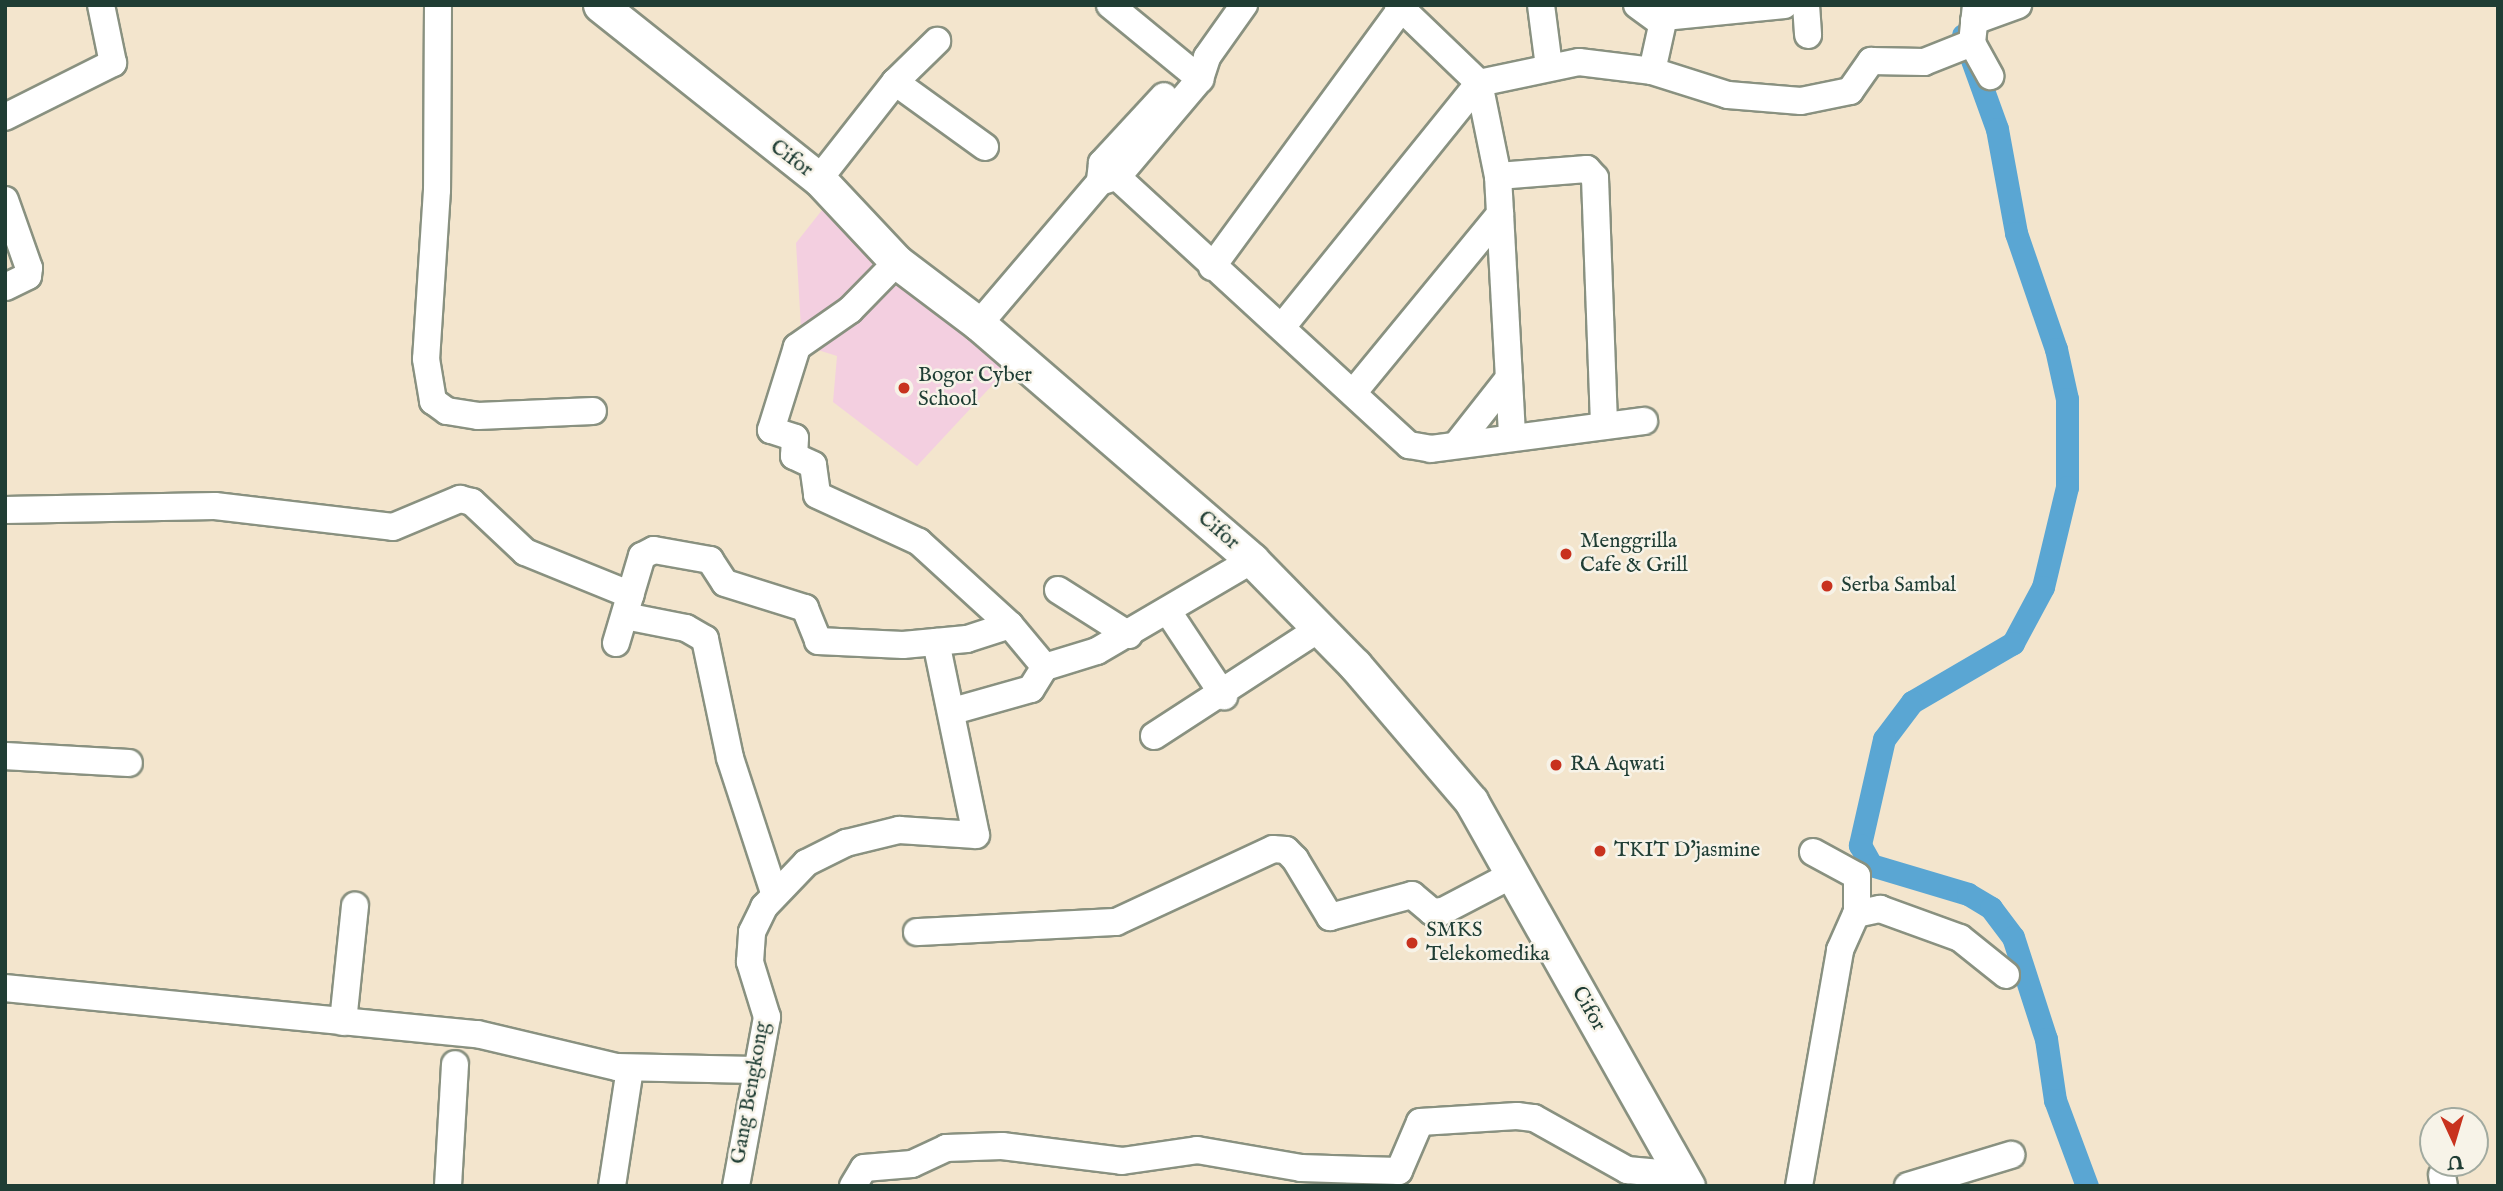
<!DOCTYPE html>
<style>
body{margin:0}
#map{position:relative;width:2503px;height:1191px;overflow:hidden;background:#f3e5cd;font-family:"IM FELL English",serif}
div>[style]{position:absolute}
.built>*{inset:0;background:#f3cfe0}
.canal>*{height:23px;margin:-11.5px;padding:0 11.5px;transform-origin:11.5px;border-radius:11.5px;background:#5aa6d3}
.roads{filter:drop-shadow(2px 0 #899180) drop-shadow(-2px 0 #899180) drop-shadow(0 2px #899180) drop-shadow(0 -2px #899180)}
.minor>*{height:26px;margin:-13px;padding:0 13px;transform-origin:13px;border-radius:13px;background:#fff}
.tertiary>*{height:33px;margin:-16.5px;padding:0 16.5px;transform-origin:16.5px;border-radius:16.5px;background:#fff}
.dots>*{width:19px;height:19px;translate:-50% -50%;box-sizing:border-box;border:4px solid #f7f3e8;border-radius:50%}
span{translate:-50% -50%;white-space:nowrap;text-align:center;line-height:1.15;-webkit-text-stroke:5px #f7f3e8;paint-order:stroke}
.street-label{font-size:21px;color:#1f3d34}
.poi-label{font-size:21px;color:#1f3d34}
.left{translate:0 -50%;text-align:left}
.frame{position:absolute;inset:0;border:7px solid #1f3d34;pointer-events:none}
.north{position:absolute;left:2419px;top:1107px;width:70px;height:70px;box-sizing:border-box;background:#f7f3e8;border:2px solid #a1aaa0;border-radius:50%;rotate:176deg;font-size:19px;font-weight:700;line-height:28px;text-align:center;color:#1f3d34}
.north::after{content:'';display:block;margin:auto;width:24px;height:32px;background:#c8321e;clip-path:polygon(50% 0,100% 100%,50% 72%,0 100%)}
</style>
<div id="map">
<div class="built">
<div style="clip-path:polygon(822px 210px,1011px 365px,917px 466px,833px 402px,837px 356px,802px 345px,796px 243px)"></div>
</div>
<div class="canal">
<div style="left:1963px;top:35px;width:100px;rotate:70.1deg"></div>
<div style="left:1997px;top:129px;width:106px;rotate:79.6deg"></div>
<div style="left:2016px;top:233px;width:123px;rotate:71deg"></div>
<div style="left:2056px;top:349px;width:51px;rotate:77.6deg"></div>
<div style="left:2067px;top:399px;width:88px;rotate:90deg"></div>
<div style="left:2067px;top:487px;width:103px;rotate:103.5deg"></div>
<div style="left:2043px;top:587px;width:64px;rotate:118.2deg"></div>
<div style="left:2013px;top:643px;width:117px;rotate:149.7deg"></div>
<div style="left:1912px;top:702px;width:46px;rotate:127.1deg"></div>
<div style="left:1884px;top:739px;width:109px;rotate:102.8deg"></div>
<div style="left:1860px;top:845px;width:23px;rotate:61deg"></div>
<div style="left:1871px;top:865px;width:101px;rotate:16.6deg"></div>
<div style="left:1968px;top:894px;width:27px;rotate:31deg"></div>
<div style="left:1991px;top:908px;width:36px;rotate:53deg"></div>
<div style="left:2013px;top:937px;width:107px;rotate:72.1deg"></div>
<div style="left:2046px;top:1039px;width:62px;rotate:81.6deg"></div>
<div style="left:2055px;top:1100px;width:92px;rotate:69.6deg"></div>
</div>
<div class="roads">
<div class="minor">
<div style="left:438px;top:5px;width:185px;rotate:90.3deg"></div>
<div style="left:437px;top:190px;width:169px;rotate:93.7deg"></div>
<div style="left:426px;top:359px;width:43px;rotate:80.5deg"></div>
<div style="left:433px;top:401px;width:17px;rotate:36deg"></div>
<div style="left:447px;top:411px;width:31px;rotate:9deg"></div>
<div style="left:478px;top:416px;width:115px;rotate:-2.5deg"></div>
<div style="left:1110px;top:5px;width:117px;rotate:39.4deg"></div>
<div style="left:1398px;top:5px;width:112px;rotate:43.9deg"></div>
<div style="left:1479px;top:83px;width:95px;rotate:78.5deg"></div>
<div style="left:1498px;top:176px;width:260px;rotate:86.9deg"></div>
<div style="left:1541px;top:5px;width:63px;rotate:82.6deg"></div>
<div style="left:1637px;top:5px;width:27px;rotate:36deg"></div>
<div style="left:1806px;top:5px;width:30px;rotate:86deg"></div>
<div style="left:1976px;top:5px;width:38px;rotate:96deg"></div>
<div style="left:1972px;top:43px;width:38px;rotate:61deg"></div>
<div style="left:1974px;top:21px;width:47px;rotate:-20deg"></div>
<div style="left:1652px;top:71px;width:55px;rotate:-77.5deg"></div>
<div style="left:1664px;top:17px;width:121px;rotate:-5.7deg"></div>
<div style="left:895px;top:82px;width:111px;rotate:35.8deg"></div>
<div style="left:5px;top:117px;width:121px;rotate:-26.6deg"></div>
<div style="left:113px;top:63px;width:59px;rotate:-101.7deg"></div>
<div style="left:1102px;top:163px;width:417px;rotate:42.6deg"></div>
<div style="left:1409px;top:445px;width:22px;rotate:10deg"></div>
<div style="left:1431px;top:449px;width:215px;rotate:-7.5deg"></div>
<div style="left:1498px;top:176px;width:89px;rotate:-4.5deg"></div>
<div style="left:1587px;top:169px;width:12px;rotate:48deg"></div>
<div style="left:1595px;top:178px;width:248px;rotate:87.9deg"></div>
<div style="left:819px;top:179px;width:123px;rotate:-51.9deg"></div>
<div style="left:895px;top:82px;width:59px;rotate:-44.3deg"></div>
<div style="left:1100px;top:180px;width:17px;rotate:-83deg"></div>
<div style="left:1102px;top:163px;width:91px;rotate:-47.2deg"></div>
<div style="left:5px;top:200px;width:72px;rotate:70.6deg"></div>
<div style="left:29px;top:268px;width:8px;rotate:97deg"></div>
<div style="left:28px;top:276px;width:25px;rotate:154deg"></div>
<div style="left:897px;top:262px;width:67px;rotate:134.4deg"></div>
<div style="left:850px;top:310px;width:65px;rotate:145.1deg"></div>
<div style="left:797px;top:347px;width:87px;rotate:107.4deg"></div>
<div style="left:771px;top:430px;width:25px;rotate:18deg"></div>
<div style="left:795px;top:438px;width:18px;rotate:93deg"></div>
<div style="left:794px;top:456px;width:21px;rotate:25deg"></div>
<div style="left:813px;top:465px;width:30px;rotate:82deg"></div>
<div style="left:817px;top:495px;width:112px;rotate:24.7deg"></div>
<div style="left:919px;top:542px;width:123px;rotate:42.4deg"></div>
<div style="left:1010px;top:625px;width:55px;rotate:50.2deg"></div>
<div style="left:1212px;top:267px;width:320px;rotate:-53.8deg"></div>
<div style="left:979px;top:324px;width:187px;rotate:-49.6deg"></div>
<div style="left:1100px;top:182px;width:19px;rotate:-18deg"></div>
<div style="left:1118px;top:176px;width:127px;rotate:-49.8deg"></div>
<div style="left:1200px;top:79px;width:23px;rotate:-72deg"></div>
<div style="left:1207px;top:57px;width:64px;rotate:-54.6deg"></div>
<div style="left:1282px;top:327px;width:314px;rotate:-51.1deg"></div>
<div style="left:1479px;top:83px;width:102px;rotate:-11.9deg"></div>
<div style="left:1579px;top:62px;width:74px;rotate:7deg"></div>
<div style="left:1652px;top:71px;width:80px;rotate:17.5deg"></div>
<div style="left:1728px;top:95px;width:73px;rotate:4.7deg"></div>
<div style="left:1801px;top:101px;width:50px;rotate:-11.5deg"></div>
<div style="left:1850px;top:91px;width:37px;rotate:-55deg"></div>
<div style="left:1871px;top:61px;width:53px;rotate:1.1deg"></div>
<div style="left:1924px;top:62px;width:52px;rotate:-21.6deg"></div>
<div style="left:1353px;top:393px;width:232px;rotate:-50.6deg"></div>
<div style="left:1457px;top:444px;width:84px;rotate:-51.8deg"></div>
<div style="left:5px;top:510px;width:210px;rotate:-1.1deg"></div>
<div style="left:215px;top:506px;width:179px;rotate:6.7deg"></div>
<div style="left:393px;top:527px;width:73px;rotate:-22.7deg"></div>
<div style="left:460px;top:499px;width:12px;rotate:14deg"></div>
<div style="left:472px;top:502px;width:73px;rotate:43.3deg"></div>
<div style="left:525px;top:552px;width:114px;rotate:22.1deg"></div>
<div style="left:1058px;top:590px;width:84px;rotate:32.4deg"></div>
<div style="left:1169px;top:613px;width:100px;rotate:56.5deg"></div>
<div style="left:625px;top:616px;width:62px;rotate:11.1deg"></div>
<div style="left:686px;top:628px;width:22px;rotate:30deg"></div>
<div style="left:705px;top:639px;width:122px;rotate:78.1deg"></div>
<div style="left:730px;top:758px;width:142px;rotate:71.9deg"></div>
<div style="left:616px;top:643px;width:91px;rotate:-73.4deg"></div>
<div style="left:642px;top:556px;width:13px;rotate:-27deg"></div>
<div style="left:654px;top:550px;width:57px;rotate:10.1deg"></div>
<div style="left:710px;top:560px;width:27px;rotate:57deg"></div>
<div style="left:725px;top:583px;width:84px;rotate:17.4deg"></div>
<div style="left:805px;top:608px;width:35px;rotate:68deg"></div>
<div style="left:818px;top:641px;width:85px;rotate:2.7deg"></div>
<div style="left:903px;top:645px;width:64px;rotate:-5.4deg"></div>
<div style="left:967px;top:639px;width:45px;rotate:-18deg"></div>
<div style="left:953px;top:711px;width:81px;rotate:-15.8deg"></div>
<div style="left:1031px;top:689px;width:26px;rotate:-58deg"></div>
<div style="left:1045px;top:667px;width:54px;rotate:-17.1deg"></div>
<div style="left:1097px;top:651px;width:180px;rotate:-30.4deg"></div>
<div style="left:1154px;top:736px;width:197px;rotate:-33deg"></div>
<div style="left:5px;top:756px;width:124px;rotate:3.2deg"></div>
<div style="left:1813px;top:852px;width:50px;rotate:28.6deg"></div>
<div style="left:1857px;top:876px;width:38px;rotate:90deg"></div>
<div style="left:917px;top:932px;width:199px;rotate:-2.9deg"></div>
<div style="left:1116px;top:922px;width:173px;rotate:-24.9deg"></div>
<div style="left:1273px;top:849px;width:13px;rotate:4deg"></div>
<div style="left:1286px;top:850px;width:13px;rotate:45deg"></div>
<div style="left:1295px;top:859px;width:68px;rotate:58.9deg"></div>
<div style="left:1330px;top:917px;width:85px;rotate:-15deg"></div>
<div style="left:1412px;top:895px;width:26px;rotate:40deg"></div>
<div style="left:1432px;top:912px;width:11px;rotate:-5deg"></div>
<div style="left:1443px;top:911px;width:78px;rotate:-27.6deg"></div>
<div style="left:5px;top:988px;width:474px;rotate:5.6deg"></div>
<div style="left:477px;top:1034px;width:144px;rotate:13.3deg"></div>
<div style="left:617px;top:1067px;width:138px;rotate:1.2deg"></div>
<div style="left:343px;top:1022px;width:117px;rotate:-84.1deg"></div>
<div style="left:2442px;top:1175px;width:11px;rotate:80deg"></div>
<div style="left:448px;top:1186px;width:122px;rotate:-86.7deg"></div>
<div style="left:612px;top:1186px;width:118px;rotate:-81.3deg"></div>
<div style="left:736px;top:1186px;width:172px;rotate:-79.6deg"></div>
<div style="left:767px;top:1017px;width:58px;rotate:-107.2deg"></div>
<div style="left:750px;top:962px;width:30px;rotate:-86deg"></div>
<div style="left:752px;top:932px;width:28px;rotate:-64deg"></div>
<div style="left:764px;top:907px;width:61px;rotate:-46.3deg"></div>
<div style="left:806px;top:863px;width:45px;rotate:-26.6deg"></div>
<div style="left:846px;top:843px;width:55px;rotate:-13.8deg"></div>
<div style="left:899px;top:830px;width:77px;rotate:3.7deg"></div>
<div style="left:976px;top:835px;width:197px;rotate:-101.7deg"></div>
<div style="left:853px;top:1186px;width:21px;rotate:-59deg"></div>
<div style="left:864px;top:1168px;width:48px;rotate:-4.8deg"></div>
<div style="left:912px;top:1164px;width:38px;rotate:-25deg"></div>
<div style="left:946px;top:1148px;width:56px;rotate:-2deg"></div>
<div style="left:1002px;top:1146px;width:121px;rotate:7.1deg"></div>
<div style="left:1122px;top:1161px;width:76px;rotate:-8.3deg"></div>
<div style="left:1197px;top:1150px;width:106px;rotate:9.8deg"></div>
<div style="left:1301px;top:1168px;width:98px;rotate:1.8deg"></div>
<div style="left:1399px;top:1171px;width:53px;rotate:-66.8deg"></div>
<div style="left:1420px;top:1122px;width:97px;rotate:-3.5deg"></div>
<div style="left:1517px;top:1116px;width:17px;rotate:7deg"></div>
<div style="left:1534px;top:1118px;width:107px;rotate:29.2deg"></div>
<div style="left:1627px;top:1170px;width:55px;rotate:5.2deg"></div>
<div style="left:1799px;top:1186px;width:240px;rotate:-80.1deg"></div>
<div style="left:1840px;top:950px;width:39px;rotate:-66deg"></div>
<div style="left:1856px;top:914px;width:25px;rotate:-12deg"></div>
<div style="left:1880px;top:909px;width:85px;rotate:19.9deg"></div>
<div style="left:1960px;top:938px;width:59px;rotate:38.8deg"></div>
<div style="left:1908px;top:1186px;width:108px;rotate:-16.8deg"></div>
</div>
<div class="tertiary">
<div style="left:600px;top:5px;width:280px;rotate:38.5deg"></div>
<div style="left:819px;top:179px;width:114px;rotate:46.8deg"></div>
<div style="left:897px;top:262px;width:103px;rotate:37.1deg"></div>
<div style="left:979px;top:324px;width:361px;rotate:40.8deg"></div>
<div style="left:1252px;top:560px;width:147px;rotate:45.6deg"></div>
<div style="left:1355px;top:665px;width:179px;rotate:49.5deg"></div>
<div style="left:1471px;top:801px;width:442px;rotate:60.6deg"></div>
</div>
</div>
<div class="dots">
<div style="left:904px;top:388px;background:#c8321e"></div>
<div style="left:1566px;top:554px;background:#c8321e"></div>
<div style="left:1827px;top:586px;background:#c8321e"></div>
<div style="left:1556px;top:765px;background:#c8321e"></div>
<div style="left:1600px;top:851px;background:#c8321e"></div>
<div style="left:1412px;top:943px;background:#c8321e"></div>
</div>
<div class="street-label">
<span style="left:791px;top:159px;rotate:37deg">Cifor</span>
<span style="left:1218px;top:531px;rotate:41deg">Cifor</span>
<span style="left:1588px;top:1009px;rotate:60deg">Cifor</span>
<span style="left:751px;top:1093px;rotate:-80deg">Gang Bengkong</span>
</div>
<div class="poi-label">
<span class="left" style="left:918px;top:388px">Bogor Cyber<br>School</span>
<span class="left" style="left:1580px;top:554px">Menggrilla<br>Cafe &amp; Grill</span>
<span class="left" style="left:1841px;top:586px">Serba Sambal</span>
<span class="left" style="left:1570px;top:765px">RA Aqwati</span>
<span class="left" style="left:1614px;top:851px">TKIT D'jasmine</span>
<span class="left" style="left:1426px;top:943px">SMKS<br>Telekomedika</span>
</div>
<div class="frame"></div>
<div class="north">U</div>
</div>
